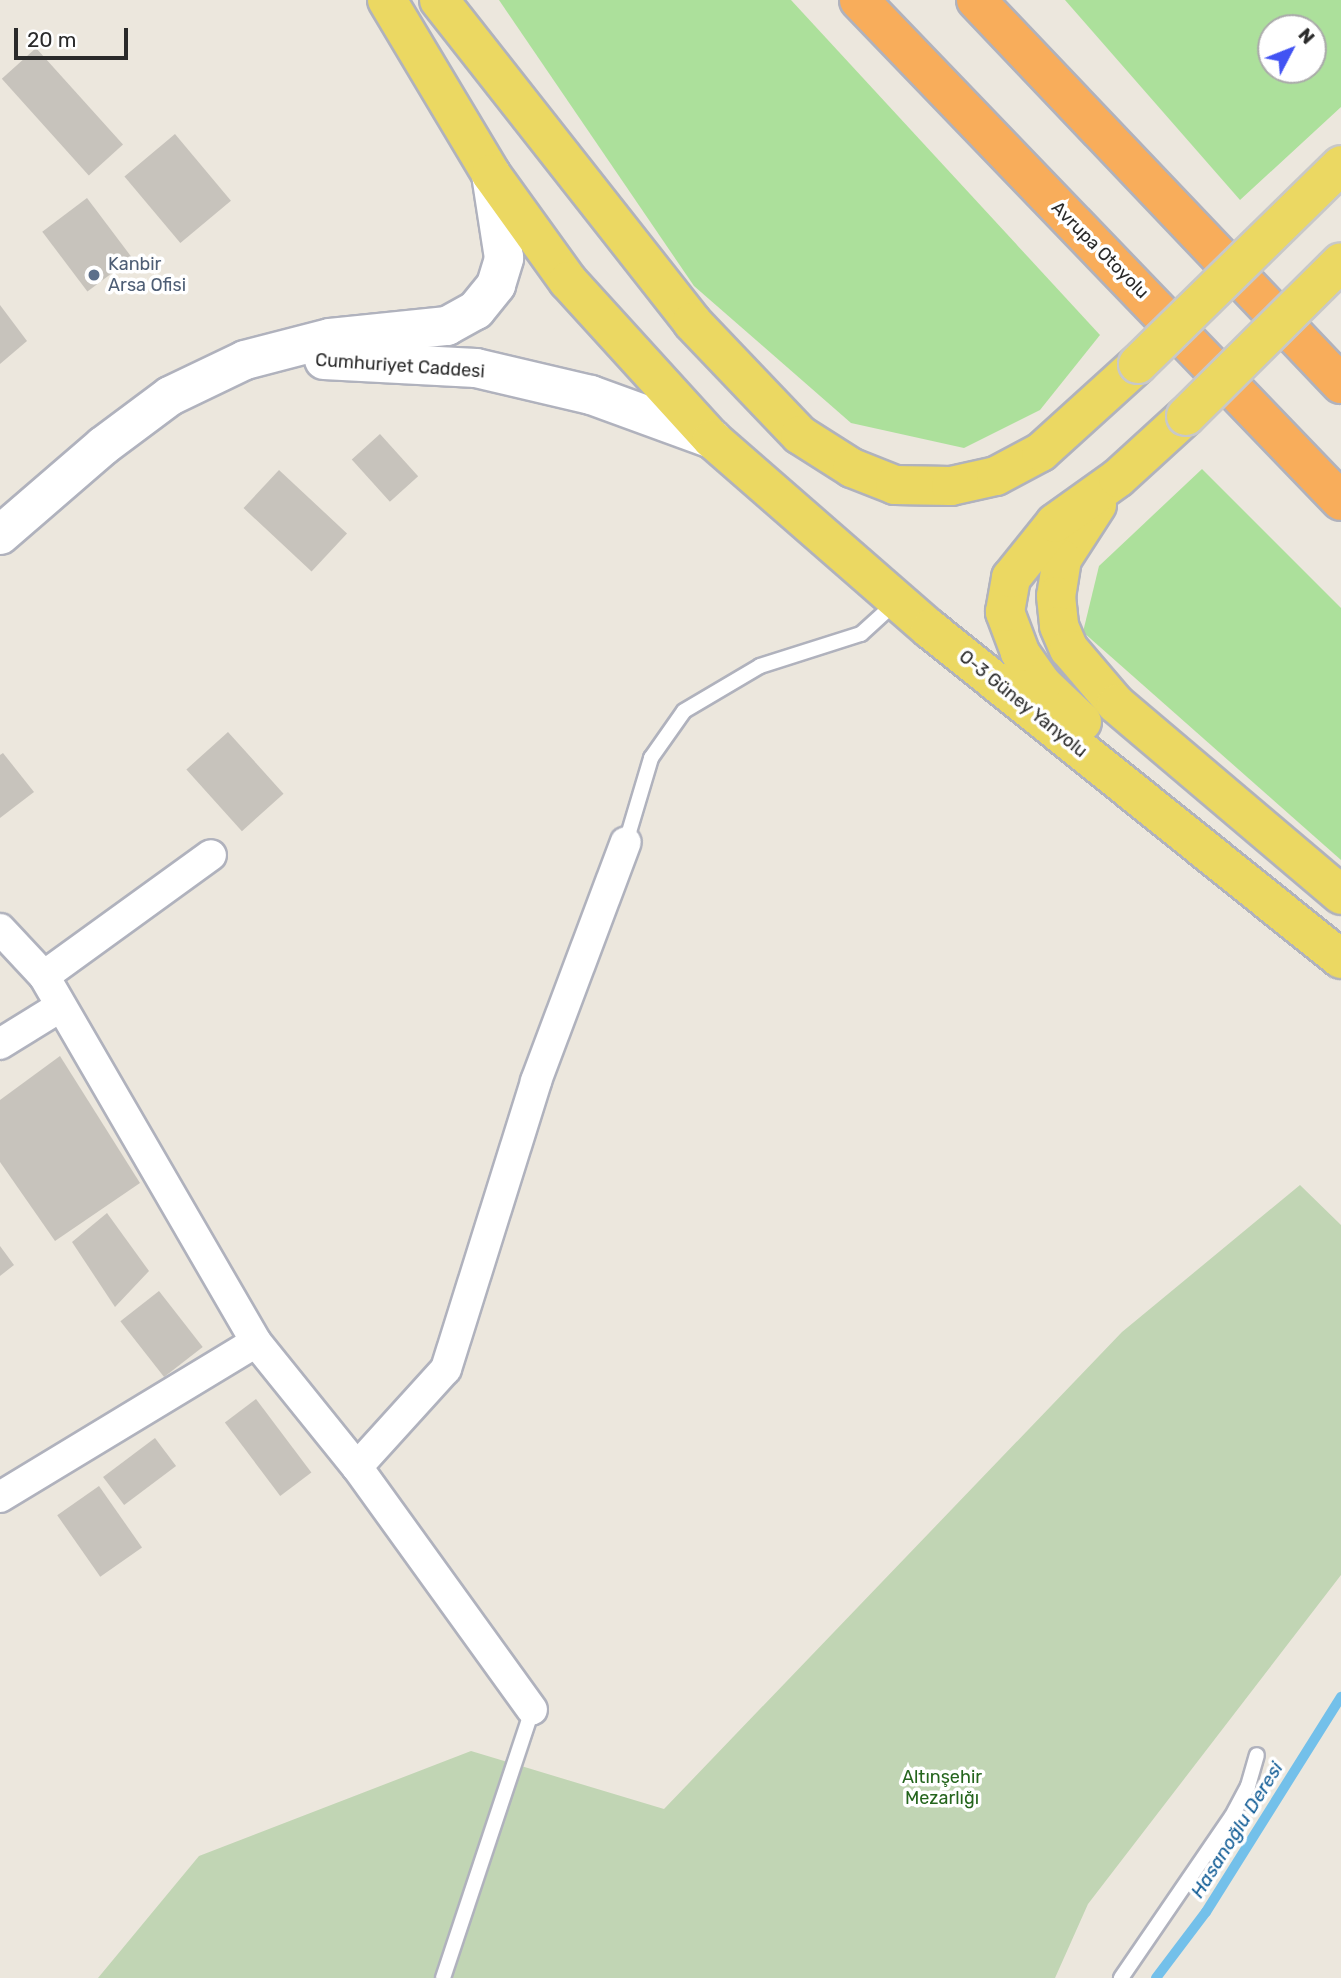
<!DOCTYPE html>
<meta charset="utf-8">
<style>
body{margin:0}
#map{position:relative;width:1341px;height:1978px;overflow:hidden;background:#ece7dd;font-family:Rubik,sans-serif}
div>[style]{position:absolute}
.green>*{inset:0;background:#ace09b}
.cemetery>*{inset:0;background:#c1d5b4}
.stream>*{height:10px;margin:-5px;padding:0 5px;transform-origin:5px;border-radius:5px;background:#73c0ea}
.building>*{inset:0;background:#c7c3bc;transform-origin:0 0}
.roads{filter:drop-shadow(2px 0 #b0b2bd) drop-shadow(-2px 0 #b0b2bd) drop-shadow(0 2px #b0b2bd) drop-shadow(0 -2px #b0b2bd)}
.service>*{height:14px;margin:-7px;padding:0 7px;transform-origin:7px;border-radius:7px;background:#fff}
.minor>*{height:30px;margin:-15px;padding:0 15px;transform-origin:15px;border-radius:15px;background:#fff}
.secondary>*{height:38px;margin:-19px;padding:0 19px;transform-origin:19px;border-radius:19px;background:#fff}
.primary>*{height:38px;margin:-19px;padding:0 19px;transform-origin:19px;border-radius:19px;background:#ebd862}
.motorway>*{height:38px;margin:-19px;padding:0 19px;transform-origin:19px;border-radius:19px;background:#f8ad5b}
.bridges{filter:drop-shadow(2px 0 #c8c8c8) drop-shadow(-2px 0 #c8c8c8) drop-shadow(0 2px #c8c8c8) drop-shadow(0 -2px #c8c8c8)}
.primary-bridge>*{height:38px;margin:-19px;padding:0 19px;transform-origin:19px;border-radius:19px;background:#ebd862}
.dots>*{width:19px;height:19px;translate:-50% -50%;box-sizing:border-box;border:4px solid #fff;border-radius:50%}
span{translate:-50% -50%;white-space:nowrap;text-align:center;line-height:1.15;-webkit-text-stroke:7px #fff;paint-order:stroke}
.street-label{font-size:18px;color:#2a2a2a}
.service-label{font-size:18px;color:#4e5e75}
.left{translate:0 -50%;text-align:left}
.park-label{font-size:18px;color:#25651d}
.water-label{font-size:19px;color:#125d96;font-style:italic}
.north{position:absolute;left:1257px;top:14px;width:70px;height:70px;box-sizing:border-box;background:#fff;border:2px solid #aaa;border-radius:50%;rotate:48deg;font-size:19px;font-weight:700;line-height:28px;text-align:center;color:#2a2a2a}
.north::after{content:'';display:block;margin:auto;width:24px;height:32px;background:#4253f3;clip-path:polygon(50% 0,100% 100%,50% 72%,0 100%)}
.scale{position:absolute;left:14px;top:28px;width:114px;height:32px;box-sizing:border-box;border:4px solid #2a2a2a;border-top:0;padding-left:9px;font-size:21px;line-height:24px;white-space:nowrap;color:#2a2a2a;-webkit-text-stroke:5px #fff;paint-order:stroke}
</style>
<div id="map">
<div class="green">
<div style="clip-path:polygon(499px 0,791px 0,1100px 335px,1040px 410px,964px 448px,851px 423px,694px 286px)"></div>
<div style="clip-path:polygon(evenodd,1065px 0,1341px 0,1341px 107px,1240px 200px,1065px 0,1271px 28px,1313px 28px,1313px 70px,1271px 70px,1271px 28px)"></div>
<div style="clip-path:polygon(1202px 469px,1341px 608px,1341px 860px,1083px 632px,1099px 566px)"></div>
</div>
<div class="cemetery">
<div style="clip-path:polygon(1300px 1185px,1341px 1225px,1341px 1575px,1088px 1904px,1055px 1978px,98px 1978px,199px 1856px,471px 1751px,664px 1809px,1122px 1332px)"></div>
</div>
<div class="stream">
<div style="left:1156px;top:1978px;width:83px;rotate:-52.9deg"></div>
<div style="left:1206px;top:1912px;width:254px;rotate:-57.9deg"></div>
</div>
<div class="building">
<div style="left:36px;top:48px;width:130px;height:46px;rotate:48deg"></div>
<div style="left:175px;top:134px;width:87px;height:66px;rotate:50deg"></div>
<div style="left:87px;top:198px;width:75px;height:56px;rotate:53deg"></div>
<div style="clip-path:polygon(0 305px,27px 341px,0 364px)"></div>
<div style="left:380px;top:434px;width:57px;height:38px;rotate:48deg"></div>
<div style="left:279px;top:470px;width:93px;height:52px;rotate:43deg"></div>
<div style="left:228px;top:732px;width:83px;height:56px;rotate:48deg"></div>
<div style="clip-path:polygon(3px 753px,34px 792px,0 818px,0 755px)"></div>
<div style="clip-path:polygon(60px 1056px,140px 1183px,55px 1241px,0 1162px,0 1100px)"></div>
<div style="clip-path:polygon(107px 1213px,149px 1271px,115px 1307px,72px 1242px)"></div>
<div style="clip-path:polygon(0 1246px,14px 1265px,0 1276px)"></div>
<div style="left:159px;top:1291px;width:71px;height:49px;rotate:52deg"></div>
<div style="left:256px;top:1399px;width:92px;height:39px;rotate:53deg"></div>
<div style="left:155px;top:1438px;width:35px;height:65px;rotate:53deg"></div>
<div style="left:99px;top:1486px;width:75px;height:51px;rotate:55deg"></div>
</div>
<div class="roads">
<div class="service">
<div style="left:626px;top:842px;width:88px;rotate:-73.4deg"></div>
<div style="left:651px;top:758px;width:57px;rotate:-54.9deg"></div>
<div style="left:684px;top:711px;width:88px;rotate:-30.6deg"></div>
<div style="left:760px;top:666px;width:106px;rotate:-17.6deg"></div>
<div style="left:861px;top:634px;width:47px;rotate:-42.4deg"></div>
<div style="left:443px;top:1978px;width:282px;rotate:-71.6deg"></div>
<div style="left:1121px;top:1978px;width:196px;rotate:-55.6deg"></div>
<div style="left:1232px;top:1816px;width:34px;rotate:-62deg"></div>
<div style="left:1248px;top:1786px;width:32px;rotate:-74deg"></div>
</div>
<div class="minor">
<div style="left:0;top:929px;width:64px;rotate:46.9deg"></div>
<div style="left:44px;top:976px;width:423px;rotate:59.9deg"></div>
<div style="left:256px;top:1342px;width:161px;rotate:51.1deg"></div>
<div style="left:357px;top:1467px;width:299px;rotate:54.2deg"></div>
<div style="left:44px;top:976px;width:206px;rotate:-35.9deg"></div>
<div style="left:0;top:1044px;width:70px;rotate:-31.7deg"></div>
<div style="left:357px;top:1467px;width:132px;rotate:-47.8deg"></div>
<div style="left:446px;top:1369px;width:302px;rotate:-72.6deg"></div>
<div style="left:536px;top:1081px;width:255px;rotate:-69.4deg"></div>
<div style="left:0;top:1497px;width:299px;rotate:-31.2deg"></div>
</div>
<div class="secondary">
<div style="left:324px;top:360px;width:152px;rotate:3deg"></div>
<div style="left:476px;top:368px;width:118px;rotate:13.2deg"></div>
<div style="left:591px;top:395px;width:129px;rotate:20deg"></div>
<div style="left:0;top:535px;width:136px;rotate:-40.8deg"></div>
<div style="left:103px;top:446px;width:84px;rotate:-36.7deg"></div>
<div style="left:170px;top:396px;width:83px;rotate:-25.6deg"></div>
<div style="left:245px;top:360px;width:88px;rotate:-14.5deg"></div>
<div style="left:330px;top:338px;width:118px;rotate:-5.9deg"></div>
<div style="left:447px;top:326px;width:33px;rotate:-29deg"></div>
<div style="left:476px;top:310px;width:32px;rotate:-51deg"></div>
<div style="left:496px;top:285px;width:28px;rotate:-73deg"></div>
<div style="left:504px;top:258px;width:85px;rotate:-98.8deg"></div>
</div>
<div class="primary">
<div style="left:387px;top:0;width:203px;rotate:59.1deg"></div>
<div style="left:491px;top:174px;width:132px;rotate:54.3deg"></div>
<div style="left:568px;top:281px;width:214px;rotate:47.7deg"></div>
<div style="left:712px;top:439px;width:289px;rotate:41.1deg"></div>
<div style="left:930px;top:629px;width:527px;rotate:38.76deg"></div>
<div style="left:439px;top:0;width:410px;rotate:51.8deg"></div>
<div style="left:692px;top:322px;width:156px;rotate:46.3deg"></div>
<div style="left:800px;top:435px;width:62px;rotate:32.4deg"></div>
<div style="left:852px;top:468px;width:46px;rotate:21.6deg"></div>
<div style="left:895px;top:485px;width:56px;rotate:1deg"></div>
<div style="left:951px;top:486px;width:46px;rotate:-12.5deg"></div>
<div style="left:996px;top:476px;width:51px;rotate:-28.1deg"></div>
<div style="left:1041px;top:452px;width:131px;rotate:-42.2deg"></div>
<div style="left:1097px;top:505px;width:64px;rotate:122.9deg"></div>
<div style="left:1062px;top:559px;width:37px;rotate:99deg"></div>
<div style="left:1056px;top:596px;width:30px;rotate:84deg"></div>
<div style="left:1059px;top:626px;width:25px;rotate:67deg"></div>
<div style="left:1069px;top:649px;width:72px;rotate:49.5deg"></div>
<div style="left:1116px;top:704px;width:295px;rotate:40.3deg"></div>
<div style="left:1082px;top:722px;width:55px;rotate:-136.5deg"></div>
<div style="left:1042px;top:684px;width:39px;rotate:-125deg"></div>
<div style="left:1020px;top:652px;width:43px;rotate:-110.6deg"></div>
<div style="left:1005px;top:612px;width:35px;rotate:-80deg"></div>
<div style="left:1011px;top:578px;width:70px;rotate:-51.3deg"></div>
<div style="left:1055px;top:523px;width:77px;rotate:-35.5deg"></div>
<div style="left:1118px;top:478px;width:92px;rotate:-42.4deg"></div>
</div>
<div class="motorway">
<div style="left:859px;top:0;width:695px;rotate:46.11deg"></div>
<div style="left:976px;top:0;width:530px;rotate:46.45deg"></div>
</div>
</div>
<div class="bridges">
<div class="primary-bridge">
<div style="left:1138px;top:364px;width:284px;rotate:-44.4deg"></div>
<div style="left:1186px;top:416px;width:218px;rotate:-44.8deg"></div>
</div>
</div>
<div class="dots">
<div style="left:94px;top:275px;background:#5c6f8a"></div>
</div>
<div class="street-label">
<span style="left:1100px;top:250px;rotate:45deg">Avrupa Otoyolu</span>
<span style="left:400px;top:366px;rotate:4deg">Cumhuriyet Caddesi</span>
<span style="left:1023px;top:704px;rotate:39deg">O-3 Güney Yanyolu</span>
</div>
<div class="service-label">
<span class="left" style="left:108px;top:275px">Kanbir<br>Arsa Ofisi</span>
</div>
<div class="park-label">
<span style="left:942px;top:1788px">Altınşehir<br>Mezarlığı</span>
</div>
<div class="water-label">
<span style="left:1237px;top:1830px;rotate:-58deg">Hasanoğlu Deresi</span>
</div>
<div class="north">N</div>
<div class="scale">20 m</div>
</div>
